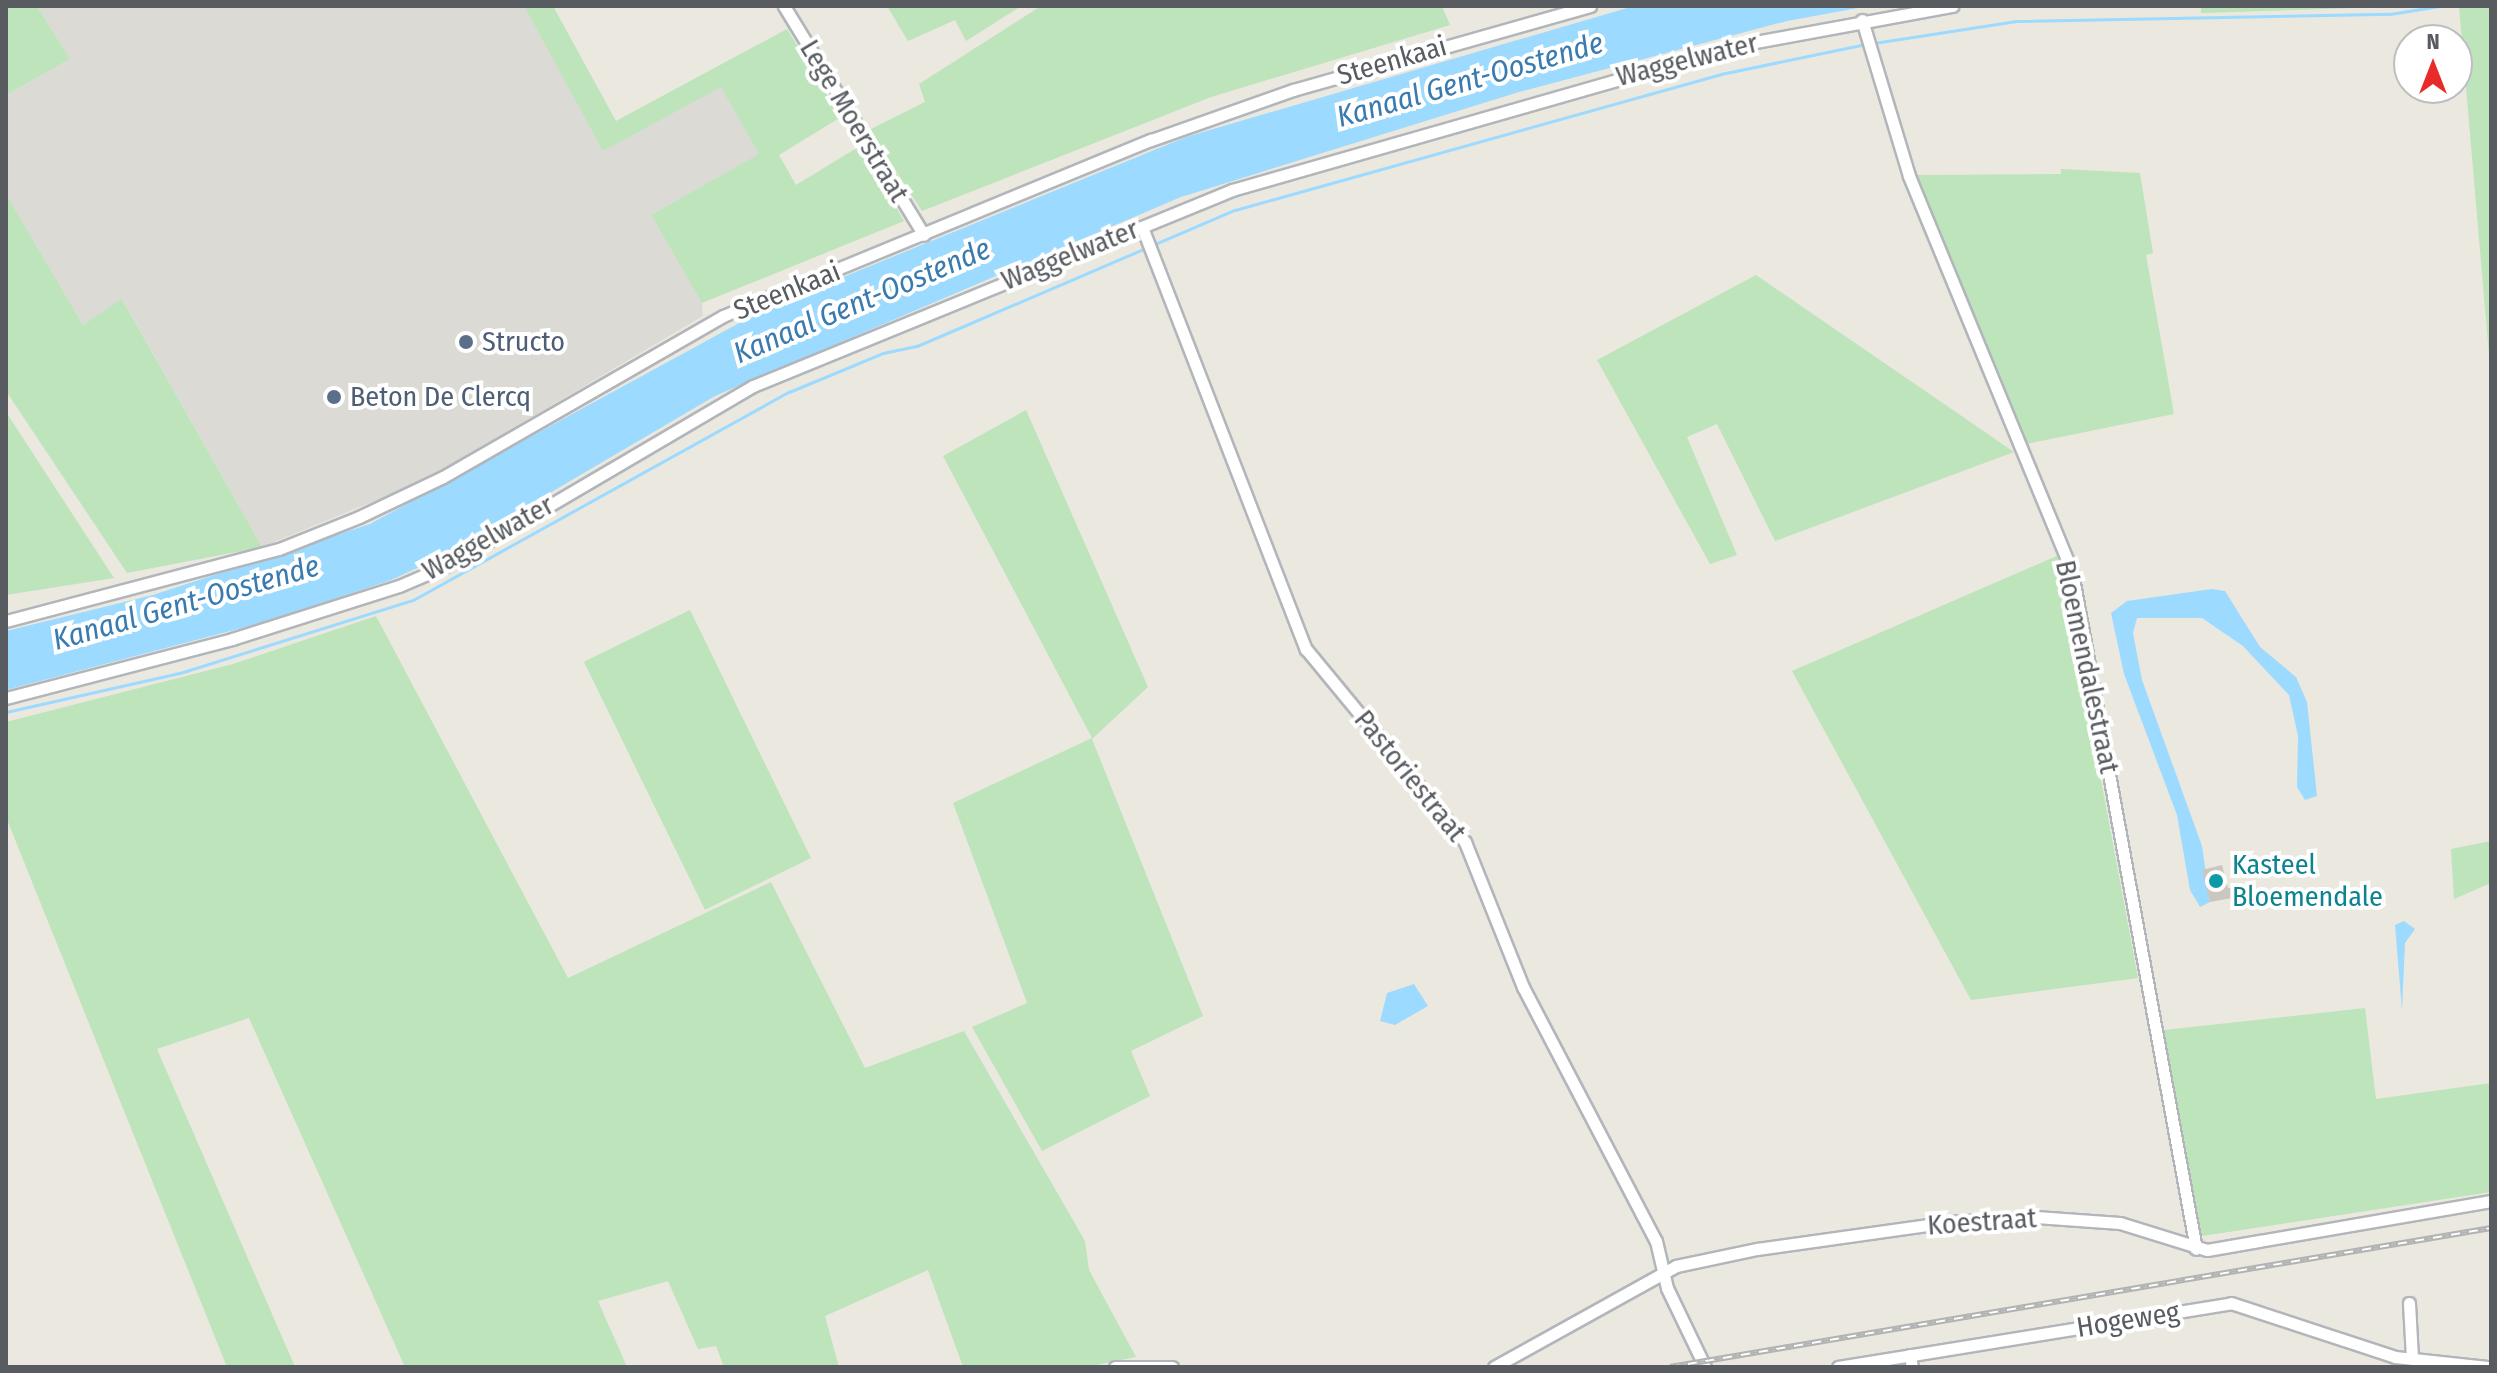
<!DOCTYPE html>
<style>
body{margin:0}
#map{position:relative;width:2497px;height:1373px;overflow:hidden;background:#ebe8df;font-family:"Fira Sans Condensed",sans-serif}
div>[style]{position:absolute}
.industrial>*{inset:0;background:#dcdad4}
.green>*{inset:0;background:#bde4bb;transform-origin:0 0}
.water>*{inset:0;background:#9cdaff}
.stream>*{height:3px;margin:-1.5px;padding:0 1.5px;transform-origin:1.5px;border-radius:1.5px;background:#9cdaff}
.building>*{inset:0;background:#cbc6c0}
.roads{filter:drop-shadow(2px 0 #b2b6ba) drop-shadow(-2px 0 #b2b6ba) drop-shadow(0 2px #b2b6ba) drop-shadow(0 -2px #b2b6ba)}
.minor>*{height:11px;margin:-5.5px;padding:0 5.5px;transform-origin:5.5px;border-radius:5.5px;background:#fff}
.rail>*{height:6px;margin-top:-3px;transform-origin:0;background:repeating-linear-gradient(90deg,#fff 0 9px,#b1b2b2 0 18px);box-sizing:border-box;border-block:2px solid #b1b2b2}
.dots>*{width:22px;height:22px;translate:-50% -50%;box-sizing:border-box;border:4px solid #fff;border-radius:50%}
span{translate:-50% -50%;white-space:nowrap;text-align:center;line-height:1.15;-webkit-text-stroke:8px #fff;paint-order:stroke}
.street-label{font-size:28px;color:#585c60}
.service-label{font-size:28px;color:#4e5e75}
.left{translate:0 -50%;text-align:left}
.culture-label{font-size:28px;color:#0d838f}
.water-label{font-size:30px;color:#3a7baf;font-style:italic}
.frame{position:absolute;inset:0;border:8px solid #585c60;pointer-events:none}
.north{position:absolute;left:2393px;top:24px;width:80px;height:80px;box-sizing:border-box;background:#fff;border:2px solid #bcbebf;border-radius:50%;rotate:0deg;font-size:22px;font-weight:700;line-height:32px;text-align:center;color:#585c60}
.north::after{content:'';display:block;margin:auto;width:28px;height:36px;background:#e82b29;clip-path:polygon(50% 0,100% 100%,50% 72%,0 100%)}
</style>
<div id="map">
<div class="industrial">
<div style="clip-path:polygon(37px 6px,524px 6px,603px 150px,721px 86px,760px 154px,651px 215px,702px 303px,703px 316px,423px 481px,262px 547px,123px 300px,83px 325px,6px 194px,6px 95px,70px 59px)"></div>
</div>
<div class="green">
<div style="clip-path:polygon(6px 6px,37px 6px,70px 59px,6px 95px)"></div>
<div style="clip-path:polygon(524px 6px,553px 6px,616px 121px,787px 29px,841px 117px,779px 155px,796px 185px,860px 146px,904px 221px,702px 303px,651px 215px,759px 154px,721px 87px,603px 151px)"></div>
<div style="clip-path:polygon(887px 6px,1021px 6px,966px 41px,955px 20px,908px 41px)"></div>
<div style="clip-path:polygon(1041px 6px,1442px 6px,1450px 25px,1211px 97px,922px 211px,869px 130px,925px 102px,919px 84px)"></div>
<div style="clip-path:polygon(2201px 6px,2415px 6px,2201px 13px)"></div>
<div style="clip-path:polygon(2459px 6px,2491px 6px,2491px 378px)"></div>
<div style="clip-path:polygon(2061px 169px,2140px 173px,2153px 253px,2146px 255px,2174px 414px,2026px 444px,1916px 175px,2061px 174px)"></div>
<div style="clip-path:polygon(6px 194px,83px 325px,122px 299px,262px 547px,127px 573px,6px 391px)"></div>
<div style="clip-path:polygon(1756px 275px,2014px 452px,1775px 541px,1717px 424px,1687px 437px,1737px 555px,1710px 564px,1597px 360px)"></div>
<div style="clip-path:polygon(1026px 410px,1148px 687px,1092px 739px,1203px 1016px,1131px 1051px,1150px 1096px,1042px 1151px,972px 1027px,1027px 1003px,953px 803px,1092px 738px,943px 456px)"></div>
<div style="clip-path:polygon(6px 412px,114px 578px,6px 595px)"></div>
<div style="clip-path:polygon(2059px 555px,2138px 978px,1971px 1000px,1792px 671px)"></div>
<div style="left:690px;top:610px;width:276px;height:118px;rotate:64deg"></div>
<div style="clip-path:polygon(376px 616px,568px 978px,771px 882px,865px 1068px,964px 1031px,1085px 1241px,1089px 1270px,1136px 1357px,1086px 1367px,963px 1367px,928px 1270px,825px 1316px,839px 1367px,724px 1367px,716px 1346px,698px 1349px,668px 1281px,598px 1301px,627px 1367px,405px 1367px,249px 1018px,157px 1049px,295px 1367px,227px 1367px,6px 817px,6px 722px,233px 664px)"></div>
<div style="clip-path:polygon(2491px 841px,2491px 883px,2454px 899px,2451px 849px)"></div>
<div style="clip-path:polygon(2365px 1008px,2376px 1099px,2491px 1083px,2491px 1192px,2202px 1236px,2164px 1030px)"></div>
</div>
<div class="water">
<div style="clip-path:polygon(1634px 6px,1869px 6px,1787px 21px,1519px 92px,1181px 197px,715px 396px,439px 558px,391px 580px,272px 620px,6px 690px,6px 631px,153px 595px,370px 524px,765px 309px,1186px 137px)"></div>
<div style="clip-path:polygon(2212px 589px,2225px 591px,2260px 647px,2296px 677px,2307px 702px,2317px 796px,2305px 800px,2297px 787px,2298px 736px,2289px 695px,2243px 646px,2202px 618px,2137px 618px,2133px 633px,2142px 680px,2202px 846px,2210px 902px,2200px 907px,2190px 890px,2177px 815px,2124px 674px,2111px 613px,2127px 601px)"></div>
<div style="clip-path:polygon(2404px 921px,2415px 929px,2405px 943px,2402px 1010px,2395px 925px)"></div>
<div style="clip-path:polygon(1414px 984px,1428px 1006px,1395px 1025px,1380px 1021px,1387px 993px)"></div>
</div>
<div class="stream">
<div style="left:1874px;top:43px;width:144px;rotate:-8.8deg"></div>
<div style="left:2016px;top:21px;width:374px;rotate:-1.1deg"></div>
<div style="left:2390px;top:14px;width:50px;rotate:-9.3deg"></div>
<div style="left:1910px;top:163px;width:61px;rotate:67.7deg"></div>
<div style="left:2027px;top:448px;width:56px;rotate:68deg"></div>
<div style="left:2023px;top:468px;width:12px;rotate:66deg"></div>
<div style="left:6px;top:712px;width:181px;rotate:-12.7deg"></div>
<div style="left:183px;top:672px;width:241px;rotate:-17.4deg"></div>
<div style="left:413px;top:600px;width:430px;rotate:-29deg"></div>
<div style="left:789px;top:392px;width:102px;rotate:-22.5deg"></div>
<div style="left:883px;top:353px;width:35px;rotate:-12deg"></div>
<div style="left:917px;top:346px;width:346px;rotate:-23.2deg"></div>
<div style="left:1235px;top:210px;width:505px;rotate:-15.63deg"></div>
<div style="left:1721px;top:74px;width:148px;rotate:-11.7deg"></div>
</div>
<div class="building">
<div style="clip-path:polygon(2222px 865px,2228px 888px,2236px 887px,2238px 897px,2210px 902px,2202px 870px)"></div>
</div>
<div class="roads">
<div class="minor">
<div style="left:784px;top:6px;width:268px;rotate:58.6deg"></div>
<div style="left:1862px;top:20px;width:163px;rotate:73.2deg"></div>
<div style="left:1909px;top:176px;width:428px;rotate:67.6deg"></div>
<div style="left:2072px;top:572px;width:688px;rotate:79.62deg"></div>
<div style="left:1142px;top:227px;width:453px;rotate:68.8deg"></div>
<div style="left:1306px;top:649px;width:250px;rotate:50.5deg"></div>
<div style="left:1465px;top:842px;width:156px;rotate:68.2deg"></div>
<div style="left:1523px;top:987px;width:287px;rotate:62.4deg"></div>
<div style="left:1656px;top:1241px;width:48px;rotate:76.8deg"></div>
<div style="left:1667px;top:1288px;width:88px;rotate:64.3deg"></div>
<div style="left:6px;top:621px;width:282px;rotate:-14.8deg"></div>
<div style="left:279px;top:549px;width:86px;rotate:-21.8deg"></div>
<div style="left:359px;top:517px;width:93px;rotate:-25.5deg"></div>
<div style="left:443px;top:477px;width:323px;rotate:-29.9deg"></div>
<div style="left:723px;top:316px;width:463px;rotate:-22.4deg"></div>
<div style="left:1151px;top:140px;width:151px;rotate:-19.4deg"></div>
<div style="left:1293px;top:90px;width:309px;rotate:-15.8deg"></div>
<div style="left:6px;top:698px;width:234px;rotate:-14.6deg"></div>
<div style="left:232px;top:639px;width:175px;rotate:-17.6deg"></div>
<div style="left:399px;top:586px;width:53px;rotate:-23.2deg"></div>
<div style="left:448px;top:565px;width:354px;rotate:-30.4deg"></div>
<div style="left:753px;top:386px;width:518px;rotate:-22.25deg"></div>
<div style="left:1232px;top:190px;width:527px;rotate:-15.96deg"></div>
<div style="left:1739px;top:45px;width:217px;rotate:-10.4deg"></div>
<div style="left:2409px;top:1303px;width:56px;rotate:86.9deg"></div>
<div style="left:1910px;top:1355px;width:12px;rotate:81deg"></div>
<div style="left:1115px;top:1367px;width:57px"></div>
<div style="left:1494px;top:1367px;width:208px;rotate:-29deg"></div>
<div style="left:1676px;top:1266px;width:83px;rotate:-11.9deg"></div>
<div style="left:1757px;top:1249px;width:193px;rotate:-8deg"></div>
<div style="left:1948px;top:1222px;width:88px;rotate:-3.3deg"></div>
<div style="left:2036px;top:1217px;width:84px;rotate:4.1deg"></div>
<div style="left:2120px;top:1223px;width:91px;rotate:17.2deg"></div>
<div style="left:2207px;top:1250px;width:288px;rotate:-9.8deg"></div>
<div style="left:1838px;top:1367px;width:398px;rotate:-9.2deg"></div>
<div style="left:2231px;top:1303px;width:173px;rotate:18.2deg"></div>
<div style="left:2395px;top:1357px;width:93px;rotate:6.2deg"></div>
</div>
</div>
<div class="rail">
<div style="left:1670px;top:1367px;width:833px;rotate:-9.61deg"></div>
</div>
<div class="dots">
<div style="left:466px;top:342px;background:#5c6f8a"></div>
<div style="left:334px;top:397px;background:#5c6f8a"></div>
<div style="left:2216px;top:881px;background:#0f9aa8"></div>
</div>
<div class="street-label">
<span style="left:1687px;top:60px;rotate:-14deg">Waggelwater</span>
<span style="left:1392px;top:61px;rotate:-16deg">Steenkaai</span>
<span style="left:854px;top:121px;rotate:59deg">Lege Moerstraat</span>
<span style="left:1070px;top:255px;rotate:-22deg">Waggelwater</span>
<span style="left:787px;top:291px;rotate:-22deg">Steenkaai</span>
<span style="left:488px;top:538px;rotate:-29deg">Waggelwater</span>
<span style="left:2087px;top:667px;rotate:78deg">Bloemendalestraat</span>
<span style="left:1410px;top:776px;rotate:51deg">Pastoriestraat</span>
<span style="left:1982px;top:1222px;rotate:-4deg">Koestraat</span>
<span style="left:2128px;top:1320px;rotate:-9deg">Hogeweg</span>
</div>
<div class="service-label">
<span class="left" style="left:482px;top:342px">Structo</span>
<span class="left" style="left:350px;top:397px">Beton De Clercq</span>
</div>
<div class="culture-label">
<span class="left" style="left:2232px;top:881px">Kasteel<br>Bloemendale</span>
</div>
<div class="water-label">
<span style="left:1470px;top:80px;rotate:-16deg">Kanaal Gent-Oostende</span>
<span style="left:862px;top:301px;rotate:-23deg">Kanaal Gent-Oostende</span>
<span style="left:186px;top:603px;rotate:-16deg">Kanaal Gent-Oostende</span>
</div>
<div class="frame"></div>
<div class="north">N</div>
</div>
